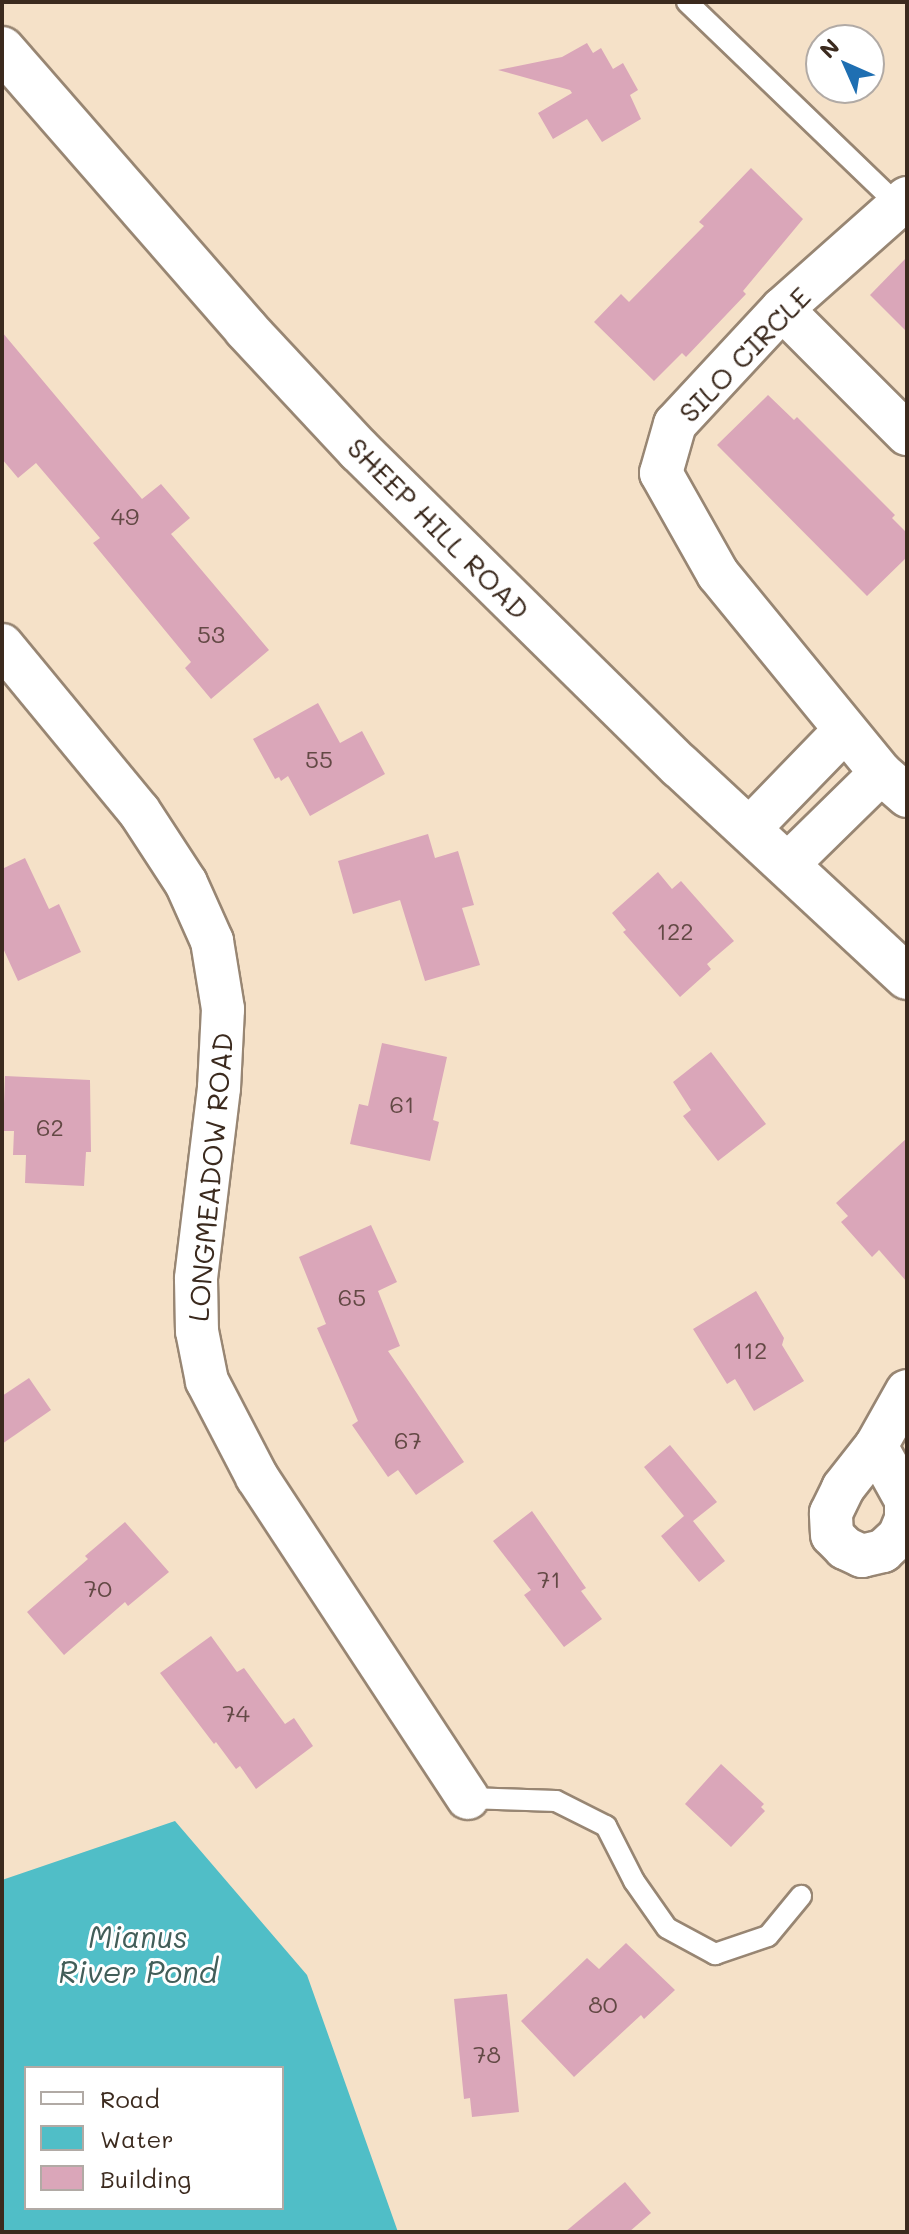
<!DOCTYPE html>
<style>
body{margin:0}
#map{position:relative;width:909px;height:2234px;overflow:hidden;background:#f5e1c8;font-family:Mali,sans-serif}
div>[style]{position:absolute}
.water>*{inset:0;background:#50bec7}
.building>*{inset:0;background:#daa6b9}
.roads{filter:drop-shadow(2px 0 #988673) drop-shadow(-2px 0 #988673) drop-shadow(0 2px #988673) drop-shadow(0 -2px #988673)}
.lane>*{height:20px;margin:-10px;padding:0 10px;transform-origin:10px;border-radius:10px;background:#fff}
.street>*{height:42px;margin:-21px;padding:0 21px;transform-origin:21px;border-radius:21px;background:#fff}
.secondary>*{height:44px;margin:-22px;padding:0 22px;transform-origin:22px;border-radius:22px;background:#fff}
span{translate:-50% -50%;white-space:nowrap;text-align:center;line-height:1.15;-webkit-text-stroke:6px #fff;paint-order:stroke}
.number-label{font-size:24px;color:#634945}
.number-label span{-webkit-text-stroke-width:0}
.street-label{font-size:28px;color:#3b2a1e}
.water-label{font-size:30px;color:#425e59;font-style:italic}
.frame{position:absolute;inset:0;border:4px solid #3b2a1e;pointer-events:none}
.legend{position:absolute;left:24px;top:2066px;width:260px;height:144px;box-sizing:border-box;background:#fff;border:2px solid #b1aaa5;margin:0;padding:10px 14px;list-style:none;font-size:24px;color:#3b2a1e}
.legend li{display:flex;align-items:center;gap:16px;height:40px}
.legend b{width:40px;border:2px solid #b1aaa5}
.north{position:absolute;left:805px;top:24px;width:80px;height:80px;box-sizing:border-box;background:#fff;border:2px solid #b1aaa5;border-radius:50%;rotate:315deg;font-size:22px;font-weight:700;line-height:32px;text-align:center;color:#3b2a1e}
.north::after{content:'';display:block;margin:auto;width:28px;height:36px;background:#1f6fb2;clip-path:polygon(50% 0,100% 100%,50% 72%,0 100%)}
</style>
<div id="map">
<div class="water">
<div style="clip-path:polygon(evenodd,175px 1821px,307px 1975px,398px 2232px,2px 2232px,2px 1880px,175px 1821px,26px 2068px,282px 2068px,282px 2208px,26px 2208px,26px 2068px)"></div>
</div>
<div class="building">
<div style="clip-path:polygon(587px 43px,593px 53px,601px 48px,613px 69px,623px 63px,638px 90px,630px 95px,641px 119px,602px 142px,587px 119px,553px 139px,538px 113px,572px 93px,570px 90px,498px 70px,562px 57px)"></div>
<div style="clip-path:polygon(751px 168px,803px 219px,743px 291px,746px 294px,686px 357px,682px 353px,654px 381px,594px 322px,621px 294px,629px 302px,704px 226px,699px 222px)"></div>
<div style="clip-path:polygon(907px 257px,907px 332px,870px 295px)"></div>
<div style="clip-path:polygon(2px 332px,142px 499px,161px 484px,190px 518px,171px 534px,269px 650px,211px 699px,185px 668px,191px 662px,93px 543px,100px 538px,36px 463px,18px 478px,2px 459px)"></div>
<div style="clip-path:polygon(768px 395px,794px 420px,797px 417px,895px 515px,892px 518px,907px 533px,907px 557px,867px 596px,717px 445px)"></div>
<div style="clip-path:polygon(318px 703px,340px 743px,362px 731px,385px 774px,310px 816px,288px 776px,281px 781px,279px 777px,275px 779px,253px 739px)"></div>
<div style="clip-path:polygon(428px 834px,435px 858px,458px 851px,474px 905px,462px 908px,480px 965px,425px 981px,400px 900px,353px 914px,338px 861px)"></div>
<div style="clip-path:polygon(25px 858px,49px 909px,59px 904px,81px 952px,18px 981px,2px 946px,2px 869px)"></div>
<div style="clip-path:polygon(658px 872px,672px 889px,681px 881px,734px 941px,707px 964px,711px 969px,680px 997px,623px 932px,626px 930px,612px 913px)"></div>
<div style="clip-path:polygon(382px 1043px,447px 1057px,433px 1120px,439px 1122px,430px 1161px,350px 1144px,359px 1104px,368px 1106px)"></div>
<div style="clip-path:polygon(711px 1052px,766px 1124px,718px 1161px,683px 1116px,691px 1110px,673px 1082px)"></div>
<div style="clip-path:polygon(5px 1076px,90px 1080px,91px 1152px,86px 1152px,84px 1186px,25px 1183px,26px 1155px,13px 1155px,14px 1131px,3px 1131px)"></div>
<div style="clip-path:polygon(907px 1138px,907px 1282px,879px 1250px,872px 1257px,841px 1222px,848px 1216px,836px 1203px)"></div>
<div style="clip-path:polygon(371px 1225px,397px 1282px,378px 1291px,400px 1346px,388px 1351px,464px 1462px,416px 1495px,398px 1470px,388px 1477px,352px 1425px,358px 1421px,317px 1328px,326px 1324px,299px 1257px)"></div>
<div style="clip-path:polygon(756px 1291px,784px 1338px,782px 1345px,804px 1381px,754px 1411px,735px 1379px,727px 1384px,693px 1329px)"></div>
<div style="clip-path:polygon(29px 1378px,51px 1410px,2px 1444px,2px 1396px)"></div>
<div style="clip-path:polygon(670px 1445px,717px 1502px,693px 1521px,725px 1561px,699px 1582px,661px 1536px,684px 1516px,644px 1467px)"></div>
<div style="clip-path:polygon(532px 1511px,586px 1588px,581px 1591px,602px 1619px,564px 1647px,524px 1595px,531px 1590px,493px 1541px)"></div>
<div style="clip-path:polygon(125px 1522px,169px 1572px,128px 1606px,125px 1602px,64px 1655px,27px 1612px,88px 1559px,85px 1556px)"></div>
<div style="clip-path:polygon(211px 1636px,237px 1672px,244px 1668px,285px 1724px,294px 1718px,313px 1746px,256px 1789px,240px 1766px,236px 1769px,216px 1742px,214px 1744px,160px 1673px)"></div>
<div style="clip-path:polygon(721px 1764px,764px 1804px,761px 1807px,765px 1811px,731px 1847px,685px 1804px)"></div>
<div style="clip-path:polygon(626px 1943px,675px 1990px,644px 2019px,641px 2015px,574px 2077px,521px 2021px,587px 1958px,599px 1969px)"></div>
<div style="clip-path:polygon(507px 1994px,519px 2112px,472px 2117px,470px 2098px,464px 2099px,454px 1999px)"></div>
<div style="clip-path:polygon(625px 2182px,651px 2213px,629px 2232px,565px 2232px)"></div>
</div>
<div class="roads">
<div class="lane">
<div style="left:687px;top:2px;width:293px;rotate:43.9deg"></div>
<div style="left:468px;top:1798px;width:88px;rotate:2deg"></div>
<div style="left:556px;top:1801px;width:56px;rotate:26.6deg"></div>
<div style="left:606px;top:1826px;width:62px;rotate:63deg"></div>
<div style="left:634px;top:1881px;width:57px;rotate:54.9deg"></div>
<div style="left:667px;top:1928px;width:55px;rotate:28.4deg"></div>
<div style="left:715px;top:1954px;width:56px;rotate:-18.8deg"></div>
<div style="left:768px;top:1936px;width:52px;rotate:-50.5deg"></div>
</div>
<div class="street">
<div style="left:907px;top:198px;width:167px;rotate:138.4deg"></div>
<div style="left:782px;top:309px;width:157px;rotate:132.9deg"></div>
<div style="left:675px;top:424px;width:51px;rotate:105.9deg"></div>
<div style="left:661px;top:473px;width:116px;rotate:60.6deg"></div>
<div style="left:718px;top:574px;width:257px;rotate:50.7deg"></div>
<div style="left:881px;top:773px;width:35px;rotate:41deg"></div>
<div style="left:782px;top:309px;width:177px;rotate:45deg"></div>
<div style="left:2px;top:645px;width:215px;rotate:50.5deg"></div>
<div style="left:139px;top:811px;width:86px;rotate:56.9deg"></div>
<div style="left:186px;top:883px;width:64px;rotate:65.9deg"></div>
<div style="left:212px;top:941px;width:69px;rotate:80.8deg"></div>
<div style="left:223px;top:1009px;width:79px;rotate:92.9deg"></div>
<div style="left:219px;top:1088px;width:192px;rotate:96.9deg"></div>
<div style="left:196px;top:1279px;width:52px;rotate:88.9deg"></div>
<div style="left:197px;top:1331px;width:51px;rotate:78.7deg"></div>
<div style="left:207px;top:1381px;width:108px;rotate:62.5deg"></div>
<div style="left:257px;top:1477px;width:384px;rotate:56.7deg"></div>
<div style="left:750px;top:828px;width:136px;rotate:-45.9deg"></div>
<div style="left:788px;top:864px;width:130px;rotate:-44.4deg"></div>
<div style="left:876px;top:1446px;width:62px;rotate:60.9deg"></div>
<div style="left:906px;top:1500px;width:19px;rotate:90deg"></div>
<div style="left:906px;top:1519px;width:18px;rotate:112deg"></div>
<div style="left:899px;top:1536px;width:22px;rotate:137deg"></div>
<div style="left:883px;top:1551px;width:22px;rotate:167deg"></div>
<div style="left:862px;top:1556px;width:19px;rotate:-155deg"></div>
<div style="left:845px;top:1548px;width:18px;rotate:-135deg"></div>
<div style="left:832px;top:1535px;width:22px;rotate:-93deg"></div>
<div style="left:831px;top:1513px;width:28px;rotate:-64deg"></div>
<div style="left:843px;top:1488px;width:53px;rotate:-51.8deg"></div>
<div style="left:876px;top:1446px;width:63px;rotate:-60.6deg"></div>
</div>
<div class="secondary">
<div style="left:2px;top:49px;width:371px;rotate:48.9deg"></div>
<div style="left:246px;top:329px;width:166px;rotate:47deg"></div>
<div style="left:359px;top:450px;width:450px;rotate:44.6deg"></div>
<div style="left:680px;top:766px;width:310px;rotate:42.9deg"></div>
</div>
</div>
<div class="number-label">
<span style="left:125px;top:516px">49</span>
<span style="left:211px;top:634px">53</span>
<span style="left:319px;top:759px">55</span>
<span style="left:675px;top:931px">122</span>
<span style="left:402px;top:1104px">61</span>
<span style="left:50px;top:1127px">62</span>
<span style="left:352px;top:1297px">65</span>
<span style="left:750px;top:1350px">112</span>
<span style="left:408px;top:1440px">67</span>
<span style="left:549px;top:1579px">71</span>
<span style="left:98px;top:1588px">70</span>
<span style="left:236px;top:1713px">74</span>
<span style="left:603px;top:2004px">80</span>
<span style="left:487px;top:2054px">78</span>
</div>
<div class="street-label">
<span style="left:744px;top:354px;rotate:-46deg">SILO CIRCLE</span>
<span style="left:439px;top:528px;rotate:45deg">SHEEP HILL ROAD</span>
<span style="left:210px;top:1177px;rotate:-85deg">LONGMEADOW ROAD</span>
</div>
<div class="water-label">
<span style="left:138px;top:1953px">Mianus<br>River Pond</span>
</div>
<div class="frame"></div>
<ul class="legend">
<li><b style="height:10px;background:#fff"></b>Road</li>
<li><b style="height:22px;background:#50bec7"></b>Water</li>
<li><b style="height:22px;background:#daa6b9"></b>Building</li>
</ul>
<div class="north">N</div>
</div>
